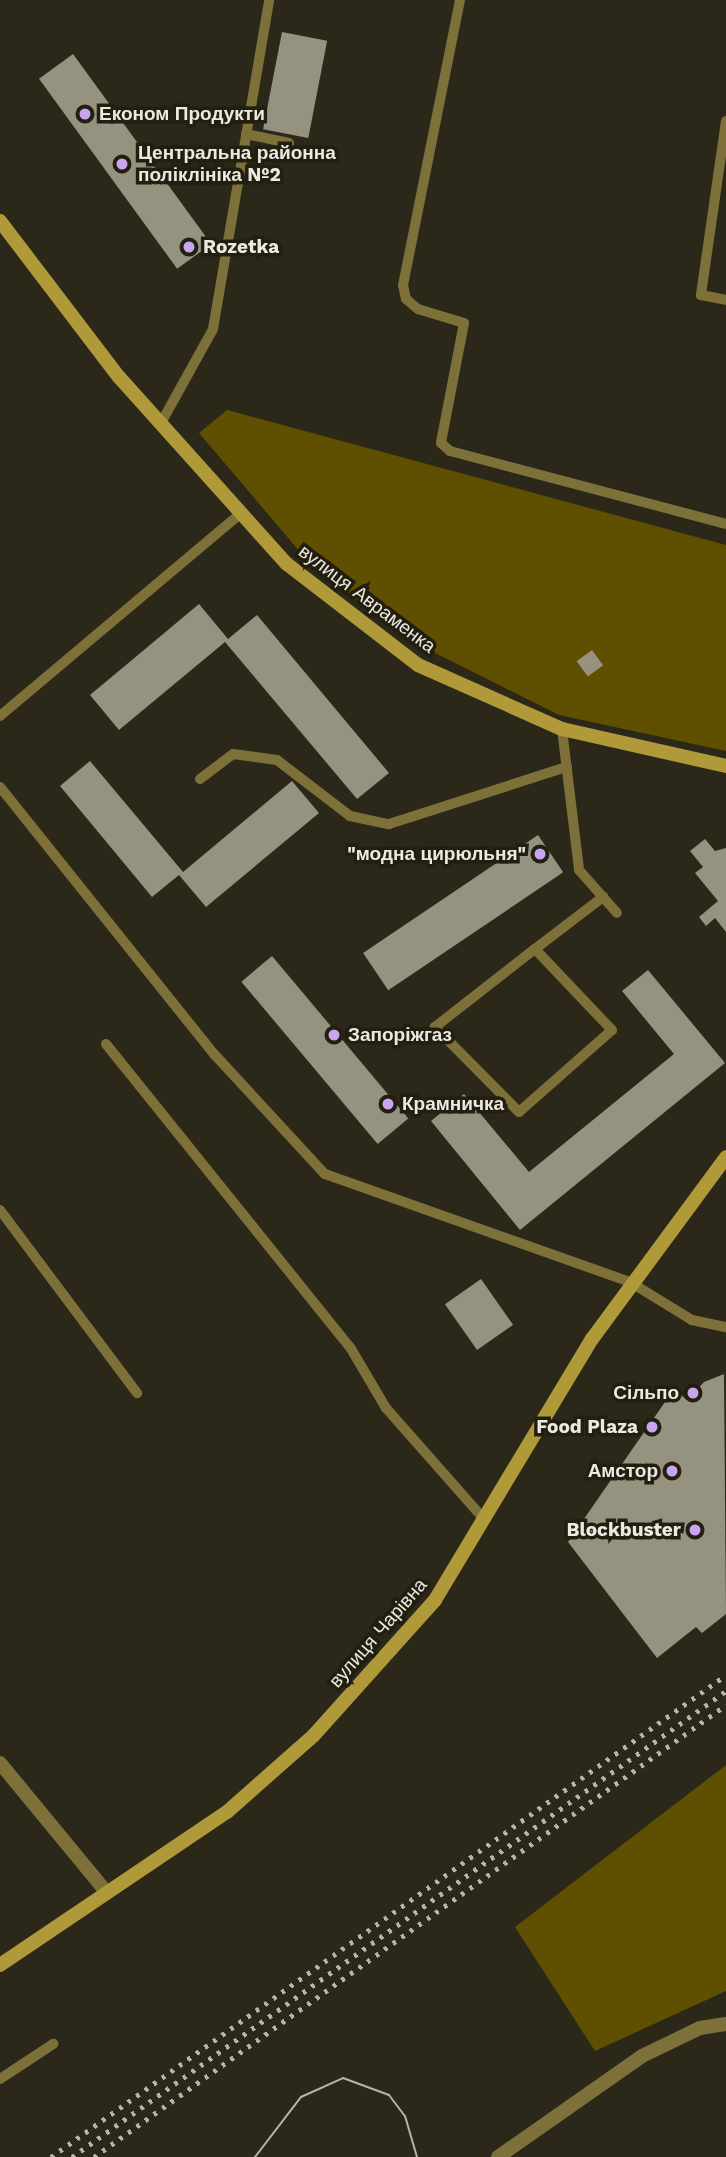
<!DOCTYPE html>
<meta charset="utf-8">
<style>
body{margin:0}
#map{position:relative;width:726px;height:2157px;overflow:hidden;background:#2b2819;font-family:"Work Sans",sans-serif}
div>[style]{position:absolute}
.forest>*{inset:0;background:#5f4f00}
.building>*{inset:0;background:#969280;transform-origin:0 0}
.service>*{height:10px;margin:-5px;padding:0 5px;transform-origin:5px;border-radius:5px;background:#7e7039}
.tertiary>*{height:14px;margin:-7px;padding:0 7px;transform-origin:7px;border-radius:7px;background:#7e7039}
.secondary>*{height:14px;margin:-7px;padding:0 7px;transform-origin:7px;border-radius:7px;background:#af9939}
.tram>*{height:2px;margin:-1px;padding:0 1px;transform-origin:1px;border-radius:1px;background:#b6b3a9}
.rail>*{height:5px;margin-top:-2.5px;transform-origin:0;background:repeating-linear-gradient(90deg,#b6b3a9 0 3.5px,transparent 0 10.5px)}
.dots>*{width:19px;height:19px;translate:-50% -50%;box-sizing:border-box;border:4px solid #221e10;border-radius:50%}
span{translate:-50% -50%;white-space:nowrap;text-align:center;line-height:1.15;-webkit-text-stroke:7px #221e10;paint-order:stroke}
.poi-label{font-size:19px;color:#ece9e0;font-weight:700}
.left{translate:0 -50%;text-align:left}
.right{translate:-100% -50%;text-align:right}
.street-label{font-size:19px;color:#ece9e0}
</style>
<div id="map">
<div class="forest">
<div style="clip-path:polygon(227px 410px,726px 545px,726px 751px,559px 715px,405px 638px,306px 559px,199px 433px)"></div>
<div style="clip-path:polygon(726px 1765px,726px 1991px,595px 2051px,515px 1927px)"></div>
</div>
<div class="building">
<div style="left:282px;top:32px;width:46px;height:99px;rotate:11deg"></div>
<div style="left:73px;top:54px;width:235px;height:42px;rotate:54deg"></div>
<div style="clip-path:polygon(199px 604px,228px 639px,257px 615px,389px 773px,357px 799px,225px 642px,119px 730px,90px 695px)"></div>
<div style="left:592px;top:650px;width:19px;height:19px;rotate:54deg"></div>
<div style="clip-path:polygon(90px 761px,183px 872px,292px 781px,319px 813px,206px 907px,179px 875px,152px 897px,60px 786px)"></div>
<div style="left:538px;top:835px;width:45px;height:211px;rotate:56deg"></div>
<div style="clip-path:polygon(705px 839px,715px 851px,726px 848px,726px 932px,715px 918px,706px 926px,699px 917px,718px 901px,695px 873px,703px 867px,690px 851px)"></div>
<div style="left:272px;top:956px;width:212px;height:40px;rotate:50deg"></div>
<div style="clip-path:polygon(648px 970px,725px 1063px,520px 1230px,431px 1121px,464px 1094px,529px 1172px,674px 1054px,622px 991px)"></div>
<div style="left:481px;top:1279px;width:56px;height:44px;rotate:55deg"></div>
<div style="clip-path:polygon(724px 1374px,726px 1614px,702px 1633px,696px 1627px,657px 1658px,568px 1542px,674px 1389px,687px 1400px,704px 1382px)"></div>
</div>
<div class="service">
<div style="left:460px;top:0;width:291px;rotate:101.3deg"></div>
<div style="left:403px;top:285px;width:14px;rotate:78deg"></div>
<div style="left:406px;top:299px;width:16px;rotate:40deg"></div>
<div style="left:418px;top:309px;width:48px;rotate:16.9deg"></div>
<div style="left:464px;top:323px;width:122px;rotate:100.9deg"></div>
<div style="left:441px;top:443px;width:12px;rotate:42deg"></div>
<div style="left:450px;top:451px;width:285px;rotate:14.8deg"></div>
<div style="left:726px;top:121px;width:176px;rotate:98.2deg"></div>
<div style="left:701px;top:295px;width:25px;rotate:11deg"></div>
<div style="left:246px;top:134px;width:44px;rotate:11.8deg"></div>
<div style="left:161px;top:423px;width:107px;rotate:-61deg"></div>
<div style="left:213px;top:329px;width:334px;rotate:-80.3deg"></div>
<div style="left:0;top:716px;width:315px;rotate:-40.1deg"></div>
<div style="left:562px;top:729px;width:142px;rotate:83.1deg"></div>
<div style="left:579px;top:870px;width:57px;rotate:48.5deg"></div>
<div style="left:200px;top:779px;width:41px;rotate:-37.1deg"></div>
<div style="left:233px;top:754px;width:44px;rotate:7.8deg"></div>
<div style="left:277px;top:760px;width:92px;rotate:37.5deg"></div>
<div style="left:350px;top:816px;width:40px;rotate:12deg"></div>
<div style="left:389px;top:824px;width:187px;rotate:-17.8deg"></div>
<div style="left:0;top:787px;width:344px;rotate:51.3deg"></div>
<div style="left:215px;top:1055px;width:162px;rotate:47.3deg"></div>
<div style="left:325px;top:1174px;width:324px;rotate:19.5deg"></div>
<div style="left:630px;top:1282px;width:73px;rotate:31.5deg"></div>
<div style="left:692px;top:1320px;width:35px;rotate:12deg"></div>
<div style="left:535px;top:949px;width:112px;rotate:46.5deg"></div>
<div style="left:612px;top:1030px;width:124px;rotate:138.6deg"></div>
<div style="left:519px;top:1112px;width:120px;rotate:-134.7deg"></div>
<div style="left:435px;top:1027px;width:127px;rotate:-38deg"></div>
<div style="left:535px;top:949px;width:86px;rotate:-37.4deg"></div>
<div style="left:106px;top:1044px;width:389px;rotate:51.2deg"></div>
<div style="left:350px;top:1347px;width:71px;rotate:59.5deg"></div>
<div style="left:386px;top:1408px;width:148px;rotate:48.6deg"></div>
<div style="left:0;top:1210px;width:229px;rotate:53.2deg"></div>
<div style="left:0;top:2079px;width:64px;rotate:-33.4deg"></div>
</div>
<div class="tertiary">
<div style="left:0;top:1763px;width:168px;rotate:50.5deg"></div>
<div style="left:498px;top:2157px;width:176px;rotate:-35deg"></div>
<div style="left:642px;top:2056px;width:64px;rotate:-25.8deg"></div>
<div style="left:700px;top:2028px;width:26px;rotate:-9deg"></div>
</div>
<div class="secondary">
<div style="left:0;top:221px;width:196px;rotate:52.7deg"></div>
<div style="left:119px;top:377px;width:251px;rotate:48.1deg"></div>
<div style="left:287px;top:564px;width:165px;rotate:37.6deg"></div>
<div style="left:418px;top:665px;width:158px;rotate:24deg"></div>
<div style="left:562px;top:729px;width:168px;rotate:12.7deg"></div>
<div style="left:0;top:1965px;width:274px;rotate:-34deg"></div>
<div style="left:227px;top:1812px;width:116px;rotate:-41.5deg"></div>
<div style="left:314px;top:1735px;width:181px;rotate:-48.1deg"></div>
<div style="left:435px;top:1600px;width:305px;rotate:-59deg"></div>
<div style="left:592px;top:1339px;width:226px;rotate:-53.6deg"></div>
</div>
<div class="tram">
<div style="left:255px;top:2157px;width:76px;rotate:-52.5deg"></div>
<div style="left:301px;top:2097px;width:46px;rotate:-24.3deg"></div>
<div style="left:343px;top:2078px;width:49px;rotate:20.3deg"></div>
<div style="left:389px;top:2095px;width:26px;rotate:53deg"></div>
<div style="left:405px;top:2116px;width:43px;rotate:73.7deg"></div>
</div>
<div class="rail">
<div style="left:51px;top:2157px;width:829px;rotate:-35.53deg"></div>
<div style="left:72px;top:2157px;width:803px;rotate:-35.47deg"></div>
<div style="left:94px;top:2157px;width:777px;rotate:-35.57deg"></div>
</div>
<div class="dots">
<div style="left:85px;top:114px;background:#c8a5ee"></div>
<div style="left:122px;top:164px;background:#c8a5ee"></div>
<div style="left:189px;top:247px;background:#c8a5ee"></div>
<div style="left:540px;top:854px;background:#c8a5ee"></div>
<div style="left:334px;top:1035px;background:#c8a5ee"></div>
<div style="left:388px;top:1104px;background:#c8a5ee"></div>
<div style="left:693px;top:1393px;background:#c8a5ee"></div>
<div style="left:652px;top:1427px;background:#c8a5ee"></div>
<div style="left:672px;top:1471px;background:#c8a5ee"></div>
<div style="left:695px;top:1530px;background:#c8a5ee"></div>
</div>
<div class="poi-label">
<span class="left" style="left:99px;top:114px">Економ Продукти</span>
<span class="left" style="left:138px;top:164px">Центральна районна<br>поліклініка №2</span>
<span class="left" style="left:203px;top:247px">Rozetka</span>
<span class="right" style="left:526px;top:854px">"модна цирюльня"</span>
<span class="left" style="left:348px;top:1035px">Запоріжгаз</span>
<span class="left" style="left:402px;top:1104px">Крамничка</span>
<span class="right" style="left:679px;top:1393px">Сільпо</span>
<span class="right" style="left:638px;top:1427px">Food Plaza</span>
<span class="right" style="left:658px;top:1471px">Амстор</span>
<span class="right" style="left:681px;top:1530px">Blockbuster</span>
</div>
<div class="street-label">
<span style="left:367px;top:599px;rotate:37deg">вулиця Авраменка</span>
<span style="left:378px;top:1633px;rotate:-49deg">вулиця Чарівна</span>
</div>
</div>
